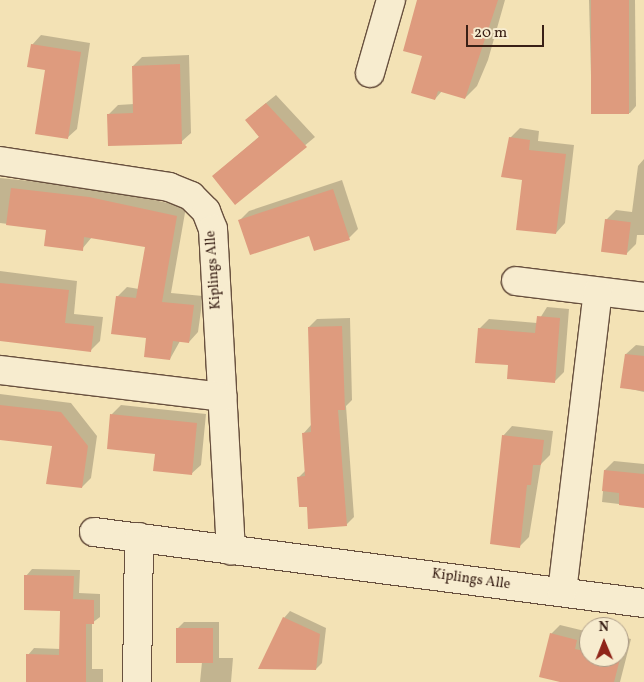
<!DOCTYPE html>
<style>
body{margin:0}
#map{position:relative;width:644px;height:682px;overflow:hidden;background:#f3e2b5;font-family:Vollkorn,serif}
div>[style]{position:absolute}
.shadow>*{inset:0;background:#0003}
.building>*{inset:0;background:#de9b7e;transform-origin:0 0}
.roads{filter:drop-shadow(1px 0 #68503e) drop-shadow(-1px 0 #68503e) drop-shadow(0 1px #68503e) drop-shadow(0 -1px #68503e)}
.minor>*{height:28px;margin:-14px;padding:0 14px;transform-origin:14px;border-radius:14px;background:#f7eccf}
span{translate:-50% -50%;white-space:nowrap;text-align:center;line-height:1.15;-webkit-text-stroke:4px #f7eccf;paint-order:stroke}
.street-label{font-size:14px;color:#392016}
.north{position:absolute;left:579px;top:617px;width:50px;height:50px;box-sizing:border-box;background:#f7eccf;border:1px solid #ab9a85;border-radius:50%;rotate:359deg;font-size:14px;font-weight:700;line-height:20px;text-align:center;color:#392016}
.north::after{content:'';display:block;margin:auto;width:18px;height:22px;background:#8f2418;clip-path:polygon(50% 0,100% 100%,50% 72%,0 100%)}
.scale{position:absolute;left:466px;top:25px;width:78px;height:22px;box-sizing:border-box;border:2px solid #392016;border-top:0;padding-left:6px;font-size:15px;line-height:18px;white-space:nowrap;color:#392016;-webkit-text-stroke:4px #f7eccf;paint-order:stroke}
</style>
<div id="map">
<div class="shadow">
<div style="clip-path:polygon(419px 0,505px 0,488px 60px,477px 86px,465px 98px,442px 91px,435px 99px,423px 55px)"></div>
<div style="clip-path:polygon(589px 0,635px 0,636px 106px,630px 113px,592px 113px)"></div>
<div style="clip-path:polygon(41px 35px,90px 43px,77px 129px,67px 138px,46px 69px,32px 45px)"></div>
<div style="clip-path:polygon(189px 55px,191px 133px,181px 142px,109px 114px,118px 105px,134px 104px,133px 66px,142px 57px)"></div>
<div style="clip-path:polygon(276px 95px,315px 137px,236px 203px,213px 176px,260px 136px,256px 111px)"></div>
<div style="clip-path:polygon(520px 128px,539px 131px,538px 141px,574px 145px,565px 223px,556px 233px,510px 138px)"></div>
<div style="clip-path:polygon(644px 159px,644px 235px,637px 235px,636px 244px,627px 253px,606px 220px,616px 210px,632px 212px,638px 166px)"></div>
<div style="clip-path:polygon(0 178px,99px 188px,186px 207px,171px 293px,203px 296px,198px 332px,189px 342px,180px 341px,170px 359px,117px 297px,127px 287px,139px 289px,146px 246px,92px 237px,82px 249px,47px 229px,0 223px)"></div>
<div style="clip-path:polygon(342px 180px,358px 229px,349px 238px,239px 221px,249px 211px)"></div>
<div style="clip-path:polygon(0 271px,77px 281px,74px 314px,103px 317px,100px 341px,91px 350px,0 338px)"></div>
<div style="clip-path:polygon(547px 307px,569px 309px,564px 372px,554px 382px,509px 364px,479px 329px,489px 319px,537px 323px)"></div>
<div style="clip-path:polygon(350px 318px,352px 400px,346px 406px,354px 517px,346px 525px,308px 505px,299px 477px,306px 470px,303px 434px,311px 425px,309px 327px,317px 319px)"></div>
<div style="clip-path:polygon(636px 345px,644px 346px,644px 392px,622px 387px,626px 354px)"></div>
<div style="clip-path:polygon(0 394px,71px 403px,97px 436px,91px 478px,82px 487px,53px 445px,0 439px)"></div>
<div style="clip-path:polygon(121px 405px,206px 414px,201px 465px,191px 474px,156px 453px,108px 448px,112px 414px)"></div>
<div style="clip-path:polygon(512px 426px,553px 431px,550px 455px,541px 464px,529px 537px,520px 546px,503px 436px)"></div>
<div style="clip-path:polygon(614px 461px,644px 464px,644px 507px,602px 502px,605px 470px)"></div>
<div style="clip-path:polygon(32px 569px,80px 570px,79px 593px,100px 594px,100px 617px,92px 623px,92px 669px,103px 669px,103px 682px,27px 682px,28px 655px,34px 648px,61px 649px,61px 610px,26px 576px)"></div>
<div style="clip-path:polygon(290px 611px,326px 628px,322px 663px,316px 669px,284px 618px)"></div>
<div style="clip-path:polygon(184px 622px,219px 622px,219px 658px,233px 658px,231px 682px,200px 682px,202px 662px,178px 628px)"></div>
<div style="clip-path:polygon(560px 625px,589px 632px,589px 657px,619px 657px,619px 636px,631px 639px,620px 682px,562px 682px,551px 634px)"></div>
</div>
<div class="building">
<div style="clip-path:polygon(417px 0,498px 0,465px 99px,438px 91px,435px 100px,411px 93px,422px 56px,403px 51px)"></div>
<div style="left:591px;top:0;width:38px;height:114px"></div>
<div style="clip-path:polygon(31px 44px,81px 52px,68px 139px,35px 134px,45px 70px,27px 67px)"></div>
<div style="clip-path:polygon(180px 64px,182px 144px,108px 146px,107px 114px,133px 113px,132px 66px)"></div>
<div style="clip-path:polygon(266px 103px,307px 147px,235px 205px,212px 176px,259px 137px,245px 120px)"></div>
<div style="clip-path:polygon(509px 137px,530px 140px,529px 150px,566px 154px,556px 234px,516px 230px,522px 180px,501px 177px)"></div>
<div style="clip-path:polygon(11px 188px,89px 197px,177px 216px,162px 302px,194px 305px,189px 343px,173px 341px,170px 360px,144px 357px,146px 338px,111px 334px,116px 296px,136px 298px,145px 247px,84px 237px,83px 251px,44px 246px,46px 230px,6px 225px)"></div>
<div style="clip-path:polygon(333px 189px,350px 240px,314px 251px,309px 236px,250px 255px,238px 220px)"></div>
<div style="left:605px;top:219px;width:26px;height:33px;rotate:7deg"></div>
<div style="clip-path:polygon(0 283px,69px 290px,65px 323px,94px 326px,91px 352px,0 341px)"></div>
<div style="clip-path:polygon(537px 316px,560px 318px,555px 383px,507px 379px,508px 365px,475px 363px,478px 328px,535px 333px)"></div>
<div style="clip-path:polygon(342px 326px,345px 410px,338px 410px,347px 526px,308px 529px,307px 507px,299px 507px,297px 477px,305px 476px,302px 433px,311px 432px,308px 327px)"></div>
<div style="clip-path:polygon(625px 354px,644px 356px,644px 391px,620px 388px)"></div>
<div style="clip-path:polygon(0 405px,61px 412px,88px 446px,82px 488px,46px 484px,52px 446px,0 440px)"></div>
<div style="clip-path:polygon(110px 414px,197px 423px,192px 475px,153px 471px,155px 454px,107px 449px)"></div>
<div style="clip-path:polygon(502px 435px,544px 440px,541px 465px,533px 465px,531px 485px,527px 485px,520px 548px,490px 544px)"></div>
<div style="clip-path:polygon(604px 470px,644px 474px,644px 508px,619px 505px,619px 493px,602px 491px)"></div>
<div style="clip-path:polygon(24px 575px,74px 576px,73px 599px,94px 600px,94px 624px,86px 624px,86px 682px,26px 682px,26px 654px,59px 655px,60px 611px,24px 610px)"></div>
<div style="clip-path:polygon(283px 617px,320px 634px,316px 670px,258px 669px)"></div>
<div style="left:176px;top:628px;width:37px;height:35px"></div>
<div style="clip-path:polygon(550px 633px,577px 640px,575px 649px,589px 652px,589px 657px,620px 659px,614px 682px,560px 682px,539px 677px)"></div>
</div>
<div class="roads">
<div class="minor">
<div style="left:370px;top:73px;width:76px;rotate:-74deg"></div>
<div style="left:0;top:161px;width:171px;rotate:8.7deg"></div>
<div style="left:169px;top:187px;width:24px;rotate:22deg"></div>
<div style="left:191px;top:196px;width:21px;rotate:45deg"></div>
<div style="left:206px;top:211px;width:19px;rotate:69deg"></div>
<div style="left:213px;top:229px;width:322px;rotate:86.8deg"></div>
<div style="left:516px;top:281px;width:129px;rotate:7.1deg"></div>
<div style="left:0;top:370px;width:224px;rotate:6.9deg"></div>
<div style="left:94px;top:532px;width:555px;rotate:7.36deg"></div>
<div style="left:562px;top:592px;width:302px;rotate:-83.2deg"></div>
<div style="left:137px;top:682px;width:145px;rotate:-89.2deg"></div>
</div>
</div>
<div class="street-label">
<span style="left:214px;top:270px;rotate:-94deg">Kiplings Alle</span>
<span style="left:471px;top:580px;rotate:8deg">Kiplings Alle</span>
</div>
<div class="north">N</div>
<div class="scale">20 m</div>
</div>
